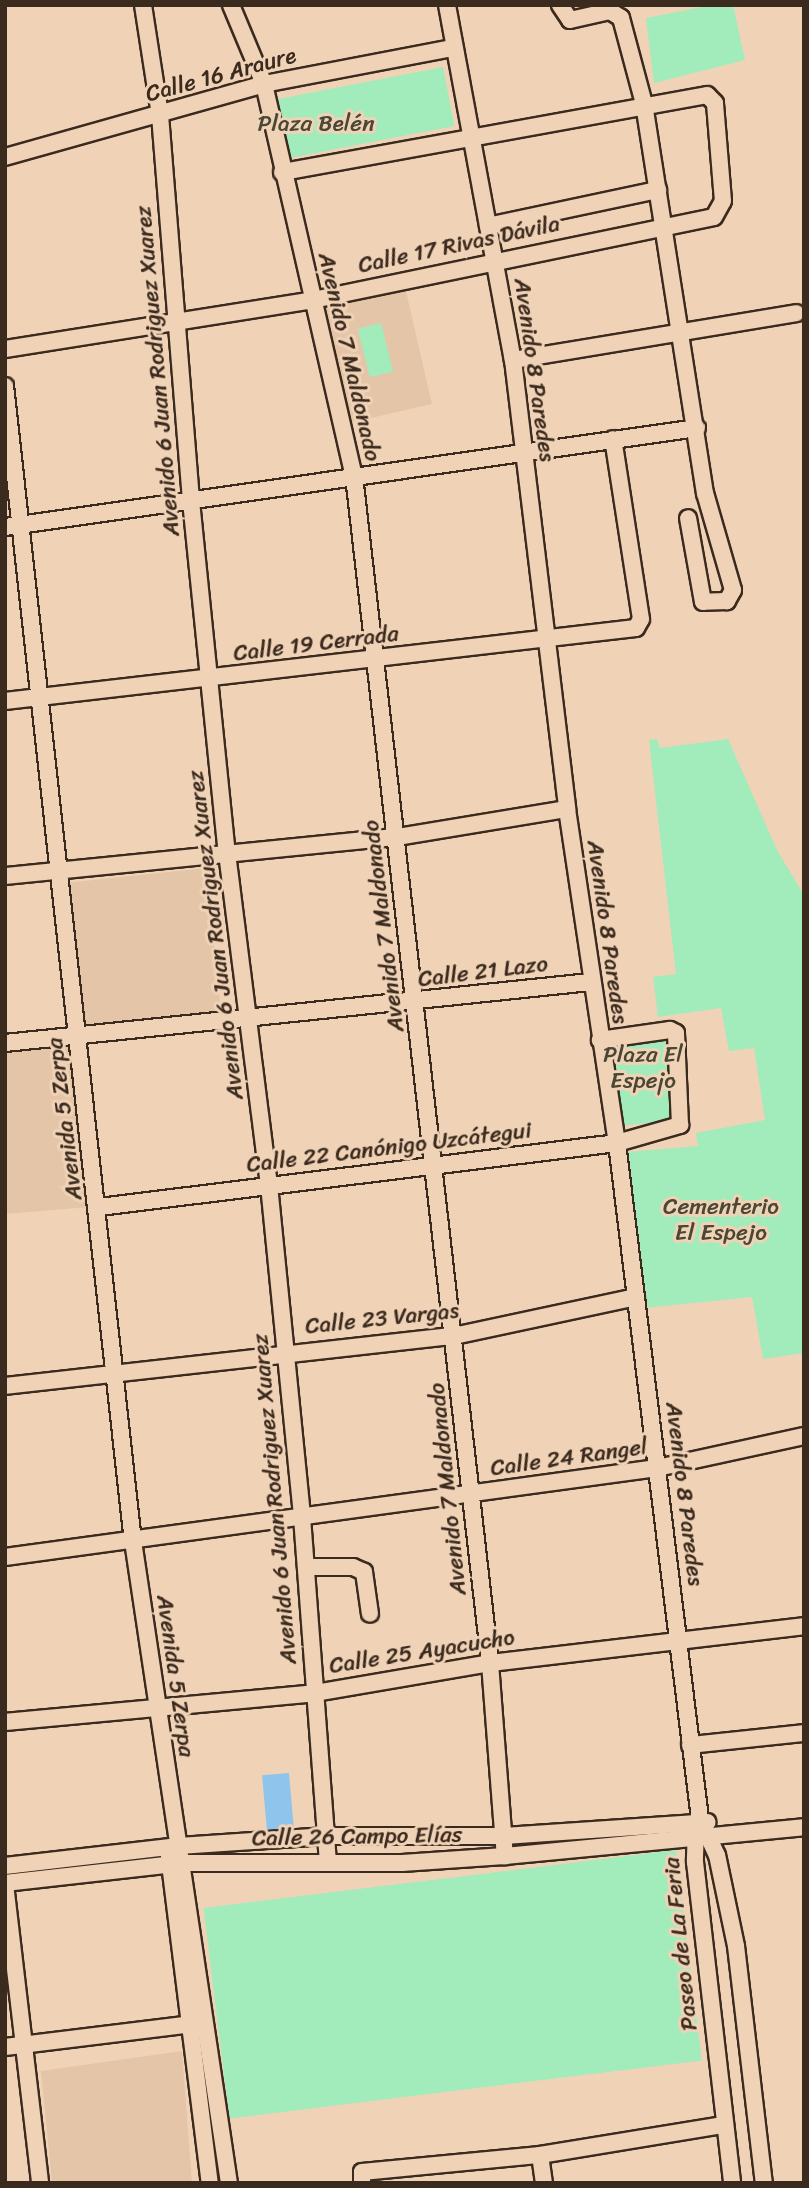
<!DOCTYPE html>
<meta charset="utf-8">
<style>
body{margin:0}
#map{position:relative;width:809px;height:2188px;overflow:hidden;background:#f0d3b7;font-family:Sriracha,sans-serif}
div>[style]{position:absolute}
.built>*{inset:0;background:#e5c5a7;transform-origin:0 0}
.green>*{inset:0;background:#a2ebba;transform-origin:0 0}
.water>*{inset:0;background:#8fc5ed;transform-origin:0 0}
.roads{filter:drop-shadow(2px 0 #3b2a1e) drop-shadow(-2px 0 #3b2a1e) drop-shadow(0 2px #3b2a1e) drop-shadow(0 -2px #3b2a1e)}
.minor>*{height:16px;margin:-8px;padding:0 8px;transform-origin:8px;border-radius:8px;background:#f0d3b7}
span{translate:-50% -50%;white-space:nowrap;text-align:center;line-height:1.15;-webkit-text-stroke:6px #f0d3b7;paint-order:stroke}
.street-label{font-size:23px;color:#3b2a1e}
.park-label{font-size:23px;color:#4a4735}
.frame{position:absolute;inset:0;border:7px solid #3b2a1e;pointer-events:none}
</style>
<div id="map">
<div class="built">
<div style="left:405px;top:287px;width:120px;height:88px;rotate:77deg"></div>
<div style="left:206px;top:868px;width:143px;height:140px;rotate:84deg"></div>
<div style="clip-path:polygon(70px 1046px,90px 1207px,5px 1214px,5px 1053px)"></div>
<div style="clip-path:polygon(182px 2051px,192px 2183px,52px 2183px,41px 2071px)"></div>
</div>
<div class="green">
<div style="clip-path:polygon(713px 5px,733px 5px,745px 60px,654px 83px,646px 18px)"></div>
<div style="left:443px;top:67px;width:60px;height:173px;rotate:79deg"></div>
<div style="left:381px;top:323px;width:50px;height:24px;rotate:76deg"></div>
<div style="clip-path:polygon(657px 739px,660px 748px,728px 739px,777px 850px,804px 895px,804px 1353px,763px 1359px,752px 1297px,644px 1308px,626px 1152px,698px 1146px,696px 1133px,765px 1120px,754px 1048px,729px 1051px,721px 1008px,658px 1017px,653px 977px,676px 974px,649px 740px)"></div>
<div style="left:667px;top:1038px;width:82px;height:55px;rotate:83deg"></div>
<div style="left:676px;top:1850px;width:212px;height:476px;rotate:83deg"></div>
</div>
<div class="water">
<div style="left:289px;top:1773px;width:57px;height:27px;rotate:85deg"></div>
</div>
<div class="roads">
<div class="minor">
<div style="left:143px;top:5px;width:111px;rotate:81.2deg"></div>
<div style="left:160px;top:115px;width:387px;rotate:85.4deg"></div>
<div style="left:191px;top:501px;width:354px;rotate:84.2deg"></div>
<div style="left:227px;top:853px;width:335px;rotate:82.8deg"></div>
<div style="left:269px;top:1185px;width:334px;rotate:84.3deg"></div>
<div style="left:302px;top:1517px;width:345px;rotate:85.7deg"></div>
<div style="left:231px;top:5px;width:86px;rotate:67.3deg"></div>
<div style="left:264px;top:84px;width:402px;rotate:77.1deg"></div>
<div style="left:354px;top:476px;width:1195px;rotate:83.46deg"></div>
<div style="left:490px;top:1663px;width:194px;rotate:85.6deg"></div>
<div style="left:447px;top:5px;width:361px;rotate:79.5deg"></div>
<div style="left:513px;top:360px;width:452px;rotate:83.1deg"></div>
<div style="left:567px;top:809px;width:338px;rotate:81.5deg"></div>
<div style="left:617px;top:1143px;width:681px;rotate:83deg"></div>
<div style="left:700px;top:1819px;width:40px;rotate:65deg"></div>
<div style="left:717px;top:1855px;width:93px;rotate:78.2deg"></div>
<div style="left:736px;top:1946px;width:239px;rotate:83.3deg"></div>
<div style="left:560px;top:5px;width:18px;rotate:56deg"></div>
<div style="left:570px;top:20px;width:41px;rotate:-12.7deg"></div>
<div style="left:610px;top:11px;width:13px;rotate:32deg"></div>
<div style="left:621px;top:18px;width:89px;rotate:75deg"></div>
<div style="left:644px;top:104px;width:394px;rotate:81.1deg"></div>
<div style="left:705px;top:493px;width:101px;rotate:73.9deg"></div>
<div style="left:733px;top:590px;width:13px;rotate:119deg"></div>
<div style="left:727px;top:601px;width:24px;rotate:178deg"></div>
<div style="left:703px;top:602px;width:85px;rotate:-100.1deg"></div>
<div style="left:5px;top:157px;width:269px;rotate:-15.7deg"></div>
<div style="left:264px;top:84px;width:191px;rotate:-10.8deg"></div>
<div style="left:488px;top:226px;width:174px;rotate:-12deg"></div>
<div style="left:5px;top:349px;width:312px;rotate:-9deg"></div>
<div style="left:313px;top:300px;width:409px;rotate:-11.7deg"></div>
<div style="left:714px;top:217px;width:18px;rotate:-61deg"></div>
<div style="left:723px;top:201px;width:98px;rotate:-94.7deg"></div>
<div style="left:715px;top:103px;width:11px;rotate:-135deg"></div>
<div style="left:707px;top:95px;width:432px;rotate:169.7deg"></div>
<div style="left:513px;top:360px;width:287px;rotate:-9.4deg"></div>
<div style="left:5px;top:386px;width:1162px;rotate:83.68deg"></div>
<div style="left:133px;top:1541px;width:649px;rotate:81.5deg"></div>
<div style="left:5px;top:527px;width:699px;rotate:-8.14deg"></div>
<div style="left:5px;top:701px;width:635px;rotate:-6.6deg"></div>
<div style="left:636px;top:628px;width:10px;rotate:-61deg"></div>
<div style="left:641px;top:619px;width:182px;rotate:-98.8deg"></div>
<div style="left:5px;top:876px;width:394px;rotate:-5.7deg"></div>
<div style="left:397px;top:837px;width:172px;rotate:-9.4deg"></div>
<div style="left:5px;top:1043px;width:588px;rotate:-5.95deg"></div>
<div style="left:99px;top:1207px;width:522px;rotate:-7.04deg"></div>
<div style="left:617px;top:1143px;width:66px;rotate:-15.9deg"></div>
<div style="left:680px;top:1125px;width:92px;rotate:-92.5deg"></div>
<div style="left:676px;top:1033px;width:7px;rotate:-153deg"></div>
<div style="left:670px;top:1030px;width:71px;rotate:171.9deg"></div>
<div style="left:5px;top:1386px;width:452px;rotate:-6.4deg"></div>
<div style="left:454px;top:1336px;width:186px;rotate:-12.1deg"></div>
<div style="left:5px;top:1557px;width:658px;rotate:-7.77deg"></div>
<div style="left:657px;top:1468px;width:150px;rotate:-12.3deg"></div>
<div style="left:306px;top:1567px;width:47px"></div>
<div style="left:353px;top:1567px;width:12px;rotate:24deg"></div>
<div style="left:364px;top:1572px;width:42px;rotate:81.9deg"></div>
<div style="left:5px;top:1722px;width:311px;rotate:-5.3deg"></div>
<div style="left:315px;top:1693px;width:178px;rotate:-9.7deg"></div>
<div style="left:490px;top:1663px;width:316px;rotate:-6.7deg"></div>
<div style="left:690px;top:1745px;width:115px;rotate:-6deg"></div>
<div style="left:696px;top:1828px;width:34px;rotate:92deg"></div>
<div style="left:695px;top:1862px;width:323px;rotate:83.4deg"></div>
<div style="left:169px;top:1856px;width:330px;rotate:82.9deg"></div>
<div style="left:5px;top:1866px;width:175px;rotate:-6.6deg"></div>
<div style="left:179px;top:1846px;width:148px;rotate:-3.9deg"></div>
<div style="left:327px;top:1836px;width:177px"></div>
<div style="left:504px;top:1836px;width:204px;rotate:-3.9deg"></div>
<div style="left:5px;top:1883px;width:179px;rotate:-6.4deg"></div>
<div style="left:183px;top:1863px;width:219px"></div>
<div style="left:402px;top:1863px;width:103px;rotate:-3.9deg"></div>
<div style="left:505px;top:1856px;width:300px;rotate:-5.5deg"></div>
<div style="left:5px;top:1884px;width:301px;rotate:83.3deg"></div>
<div style="left:5px;top:2047px;width:187px;rotate:-7deg"></div>
<div style="left:540px;top:2155px;width:28px;rotate:82deg"></div>
<div style="left:362px;top:2183px;width:11px;rotate:-90deg"></div>
<div style="left:362px;top:2172px;width:179px;rotate:-5.5deg"></div>
<div style="left:540px;top:2155px;width:186px;rotate:-9.3deg"></div>
</div>
</div>
<div class="street-label">
<span style="left:221px;top:75px;rotate:-15deg">Calle 16 Araure</span>
<span style="left:459px;top:245px;rotate:-12deg">Calle 17 Rivas Dávila</span>
<span style="left:349px;top:357px;rotate:77deg">Avenido 7 Maldonado</span>
<span style="left:534px;top:370px;rotate:82deg">Avenido 8 Paredes</span>
<span style="left:158px;top:371px;rotate:-95deg">Avenido 6 Juan Rodriguez Xuarez</span>
<span style="left:316px;top:644px;rotate:-7deg">Calle 19 Cerrada</span>
<span style="left:384px;top:926px;rotate:-97deg">Avenido 7 Maldonado</span>
<span style="left:607px;top:932px;rotate:82deg">Avenido 8 Paredes</span>
<span style="left:216px;top:935px;rotate:-97deg">Avenido 6 Juan Rodriguez Xuarez</span>
<span style="left:483px;top:972px;rotate:-7deg">Calle 21 Lazo</span>
<span style="left:65px;top:1119px;rotate:-97deg">Avenida 5 Zerpa</span>
<span style="left:389px;top:1148px;rotate:-7deg">Calle 22 Canónigo Uzcátegui</span>
<span style="left:382px;top:1319px;rotate:-6deg">Calle 23 Vargas</span>
<span style="left:569px;top:1458px;rotate:-8deg">Calle 24 Rangel</span>
<span style="left:448px;top:1489px;rotate:-96deg">Avenido 7 Maldonado</span>
<span style="left:684px;top:1494px;rotate:83deg">Avenido 8 Paredes</span>
<span style="left:275px;top:1499px;rotate:-95deg">Avenido 6 Juan Rodriguez Xuarez</span>
<span style="left:422px;top:1652px;rotate:-9deg">Calle 25 Ayacucho</span>
<span style="left:175px;top:1676px;rotate:82deg">Avenida 5 Zerpa</span>
<span style="left:357px;top:1837px;rotate:-1deg">Calle 26 Campo Elías</span>
<span style="left:681px;top:1944px;rotate:-96deg">Paseo de La Feria</span>
</div>
<div class="park-label">
<span style="left:316px;top:124px">Plaza Belén</span>
<span style="left:643px;top:1068px">Plaza El<br>Espejo</span>
<span style="left:721px;top:1220px">Cementerio<br>El Espejo</span>
</div>
<div class="frame"></div>
</div>
